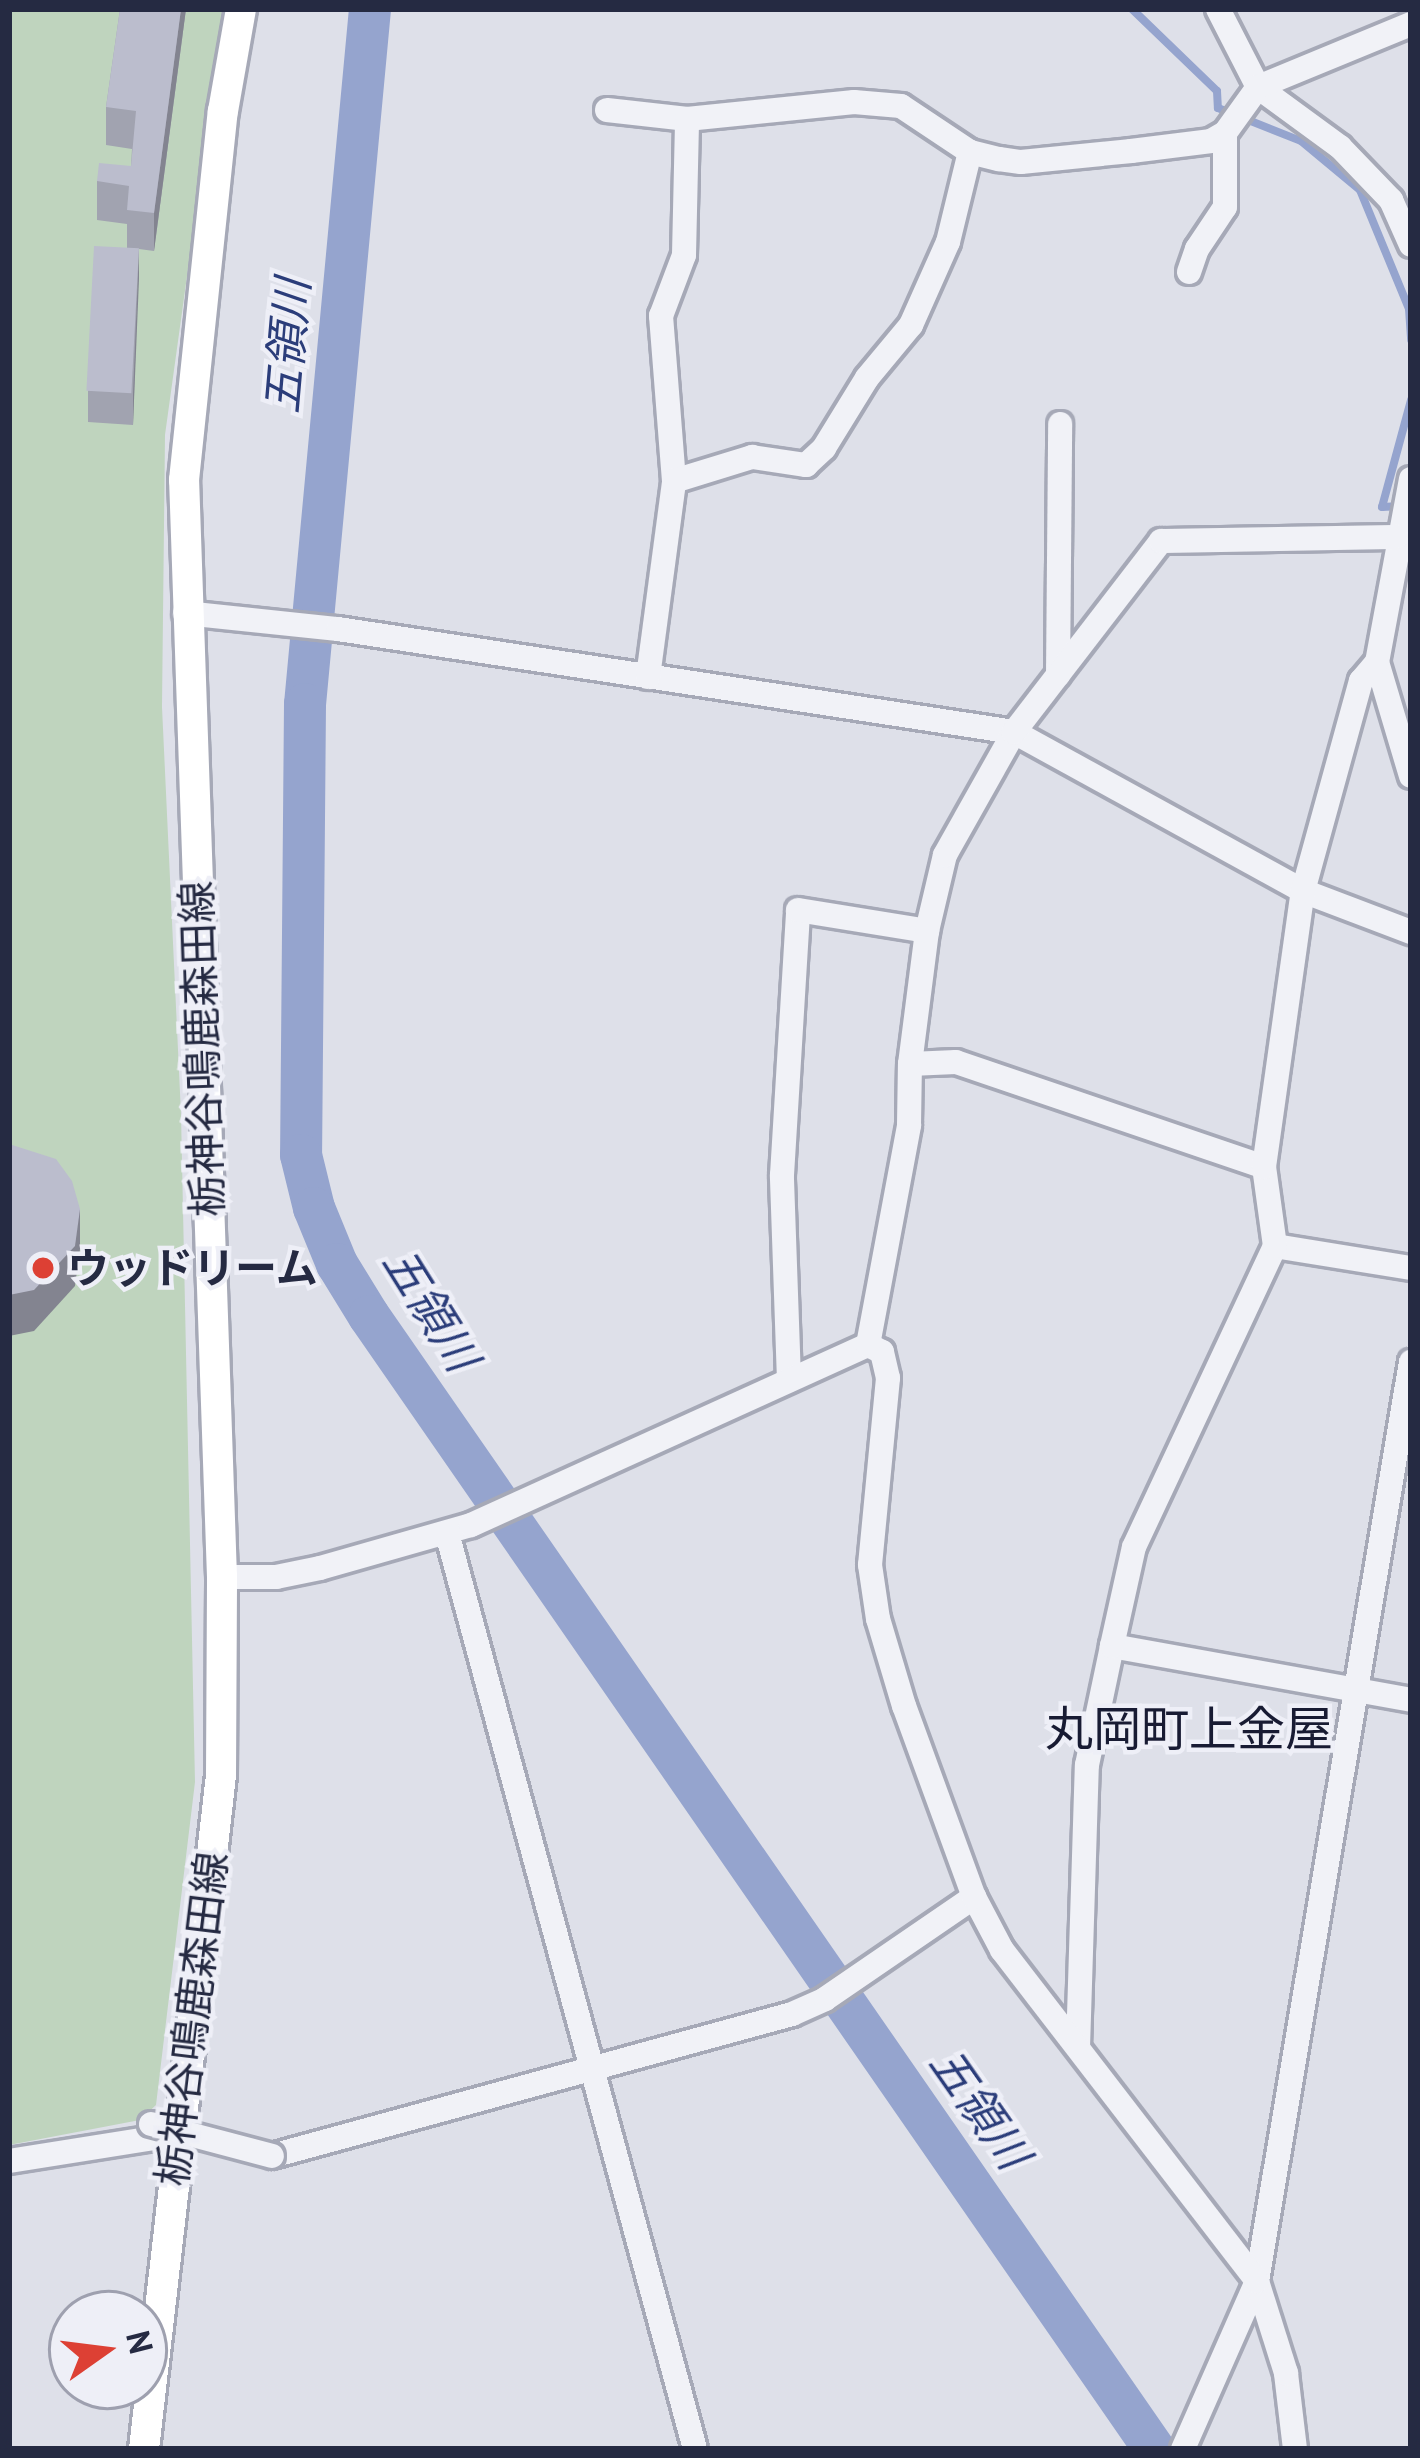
<!DOCTYPE html>
<meta charset="utf-8">
<style>
body{margin:0}
#map{position:relative;width:1420px;height:2458px;overflow:hidden;background:#dee0e9;font-family:"PT Sans","Noto Sans JP",sans-serif}
div>[style]{position:absolute}
.green>*{inset:0;background:#bfd4be}
.stream>*{height:8px;margin:-4px;padding:0 4px;transform-origin:4px;border-radius:4px;background:#95a4ce}
.river>*{height:42px;margin:-21px;padding:0 21px;transform-origin:21px;border-radius:21px;background:#95a4ce}
.roads{filter:drop-shadow(3px 0 #a6a9b7) drop-shadow(-3px 0 #a6a9b7) drop-shadow(0 3px #a6a9b7) drop-shadow(0 -3px #a6a9b7)}
.minor>*{height:24px;margin:-12px;padding:0 12px;transform-origin:12px;border-radius:12px;background:#f1f2f7}
.major>*{height:30px;margin:-15px;padding:0 15px;transform-origin:15px;border-radius:15px;background:#fff}
.bridges{filter:drop-shadow(3px 0 #a6a9b7) drop-shadow(-3px 0 #a6a9b7) drop-shadow(0 3px #a6a9b7) drop-shadow(0 -3px #a6a9b7)}
.minor-bridge>*{height:24px;margin:-12px;padding:0 12px;transform-origin:12px;border-radius:12px;background:#f1f2f7}
.wall>*{inset:0;background:#a1a3b0}
.shaded-wall>*{inset:0;background:#838490}
.building>*{inset:0;background:#bbbdcd;transform-origin:0 0}
.dots>*{width:33px;height:33px;translate:-50% -50%;box-sizing:border-box;border:6px solid #eeeff7;border-radius:50%}
span{translate:-50% -50%;white-space:nowrap;text-align:center;line-height:1.15;-webkit-text-stroke:9px #eeeff7;paint-order:stroke}
.street-label{font-size:42px;color:#252a42}
.poi-label{font-size:42px;color:#252a42;font-weight:700}
.left{translate:0 -50%;text-align:left}
.water-label{font-size:45px;color:#2b3d7a;font-style:italic}
.quarter-label{font-size:48px;color:#181b33}
.frame{position:absolute;inset:0;border:12px solid #252a42;pointer-events:none}
.north{position:absolute;left:48px;top:2290px;width:120px;height:120px;box-sizing:border-box;background:#eeeff7;border:3px solid #9ea0af;border-radius:50%;rotate:76deg;font-size:33px;font-weight:700;line-height:48px;text-align:center;color:#252a42}
.north::after{content:'';display:block;margin:auto;width:42px;height:54px;background:#dd4034;clip-path:polygon(50% 0,100% 100%,50% 72%,0 100%)}
</style>
<div id="map">
<div class="green">
<div style="clip-path:polygon(9px 9px,224px 9px,165px 435px,162px 707px,181px 1114px,195px 1782px,156px 2105px,140px 2120px,9px 2145px)"></div>
</div>
<div class="stream">
<div style="left:1132px;top:9px;width:118px;rotate:44deg"></div>
<div style="left:1217px;top:91px;width:17px;rotate:87deg"></div>
<div style="left:1218px;top:108px;width:89px;rotate:21.7deg"></div>
<div style="left:1301px;top:141px;width:77px;rotate:39.7deg"></div>
<div style="left:1360px;top:190px;width:129px;rotate:67.6deg"></div>
<div style="left:1409px;top:309px;width:31px;rotate:86deg"></div>
<div style="left:1401px;top:506px;width:19px;rotate:177deg"></div>
<div style="left:1382px;top:507px;width:111px;rotate:-74.8deg"></div>
</div>
<div class="river">
<div style="left:370px;top:9px;width:698px;rotate:95.34deg"></div>
<div style="left:305px;top:704px;width:451px;rotate:90.5deg"></div>
<div style="left:301px;top:1155px;width:55px;rotate:76.2deg"></div>
<div style="left:314px;top:1208px;width:61px;rotate:67.7deg"></div>
<div style="left:337px;top:1264px;width:61px;rotate:58.4deg"></div>
<div style="left:369px;top:1316px;width:1378px;rotate:55.28deg"></div>
</div>
<div class="roads">
<div class="minor">
<div style="left:1218px;top:9px;width:88px;rotate:62.9deg"></div>
<div style="left:1258px;top:87px;width:102px;rotate:36.2deg"></div>
<div style="left:1340px;top:147px;width:74px;rotate:46.1deg"></div>
<div style="left:1391px;top:200px;width:49px;rotate:66deg"></div>
<div style="left:607px;top:110px;width:81px;rotate:6.4deg"></div>
<div style="left:687px;top:119px;width:168px;rotate:-5.8deg"></div>
<div style="left:854px;top:102px;width:47px;rotate:4.9deg"></div>
<div style="left:901px;top:106px;width:83px;rotate:33.7deg"></div>
<div style="left:970px;top:152px;width:30px;rotate:14deg"></div>
<div style="left:999px;top:159px;width:22px;rotate:8deg"></div>
<div style="left:1021px;top:162px;width:111px;rotate:-5.7deg"></div>
<div style="left:1131px;top:151px;width:81px;rotate:-7.1deg"></div>
<div style="left:1211px;top:141px;width:16px;rotate:-30deg"></div>
<div style="left:1225px;top:133px;width:57px;rotate:-54.3deg"></div>
<div style="left:1258px;top:87px;width:165px;rotate:-22.4deg"></div>
<div style="left:1189px;top:272px;width:24px;rotate:-71deg"></div>
<div style="left:1197px;top:249px;width:50px;rotate:-56.3deg"></div>
<div style="left:1225px;top:207px;width:74px;rotate:-90deg"></div>
<div style="left:1411px;top:479px;width:186px;rotate:100.5deg"></div>
<div style="left:1377px;top:662px;width:119px;rotate:73.4deg"></div>
<div style="left:674px;top:481px;width:166px;rotate:-94.5deg"></div>
<div style="left:661px;top:316px;width:65px;rotate:-69.3deg"></div>
<div style="left:684px;top:255px;width:136px;rotate:-88.7deg"></div>
<div style="left:185px;top:613px;width:154px;rotate:6deg"></div>
<div style="left:338px;top:629px;width:684px;rotate:8.66deg"></div>
<div style="left:1014px;top:732px;width:330px;rotate:28.8deg"></div>
<div style="left:1303px;top:891px;width:116px;rotate:20.8deg"></div>
<div style="left:1058px;top:675px;width:251px;rotate:-89.5deg"></div>
<div style="left:648px;top:677px;width:198px;rotate:-82.4deg"></div>
<div style="left:674px;top:481px;width:82px;rotate:-17.1deg"></div>
<div style="left:752px;top:457px;width:55px;rotate:8.4deg"></div>
<div style="left:806px;top:465px;width:25px;rotate:-43deg"></div>
<div style="left:824px;top:448px;width:82px;rotate:-58.4deg"></div>
<div style="left:867px;top:378px;width:69px;rotate:-50.3deg"></div>
<div style="left:911px;top:325px;width:91px;rotate:-66deg"></div>
<div style="left:948px;top:242px;width:93px;rotate:-76.3deg"></div>
<div style="left:910px;top:1064px;width:46px;rotate:-2.5deg"></div>
<div style="left:956px;top:1062px;width:325px;rotate:18.8deg"></div>
<div style="left:1275px;top:1246px;width:138px;rotate:9.2deg"></div>
<div style="left:789px;top:1380px;width:205px;rotate:-92deg"></div>
<div style="left:782px;top:1175px;width:265px;rotate:-86.5deg"></div>
<div style="left:798px;top:910px;width:131px;rotate:9.2deg"></div>
<div style="left:447px;top:1533px;width:949px;rotate:74.85deg"></div>
<div style="left:222px;top:1577px;width:54px"></div>
<div style="left:276px;top:1577px;width:45px;rotate:-11.6deg"></div>
<div style="left:320px;top:1568px;width:157px;rotate:-15.9deg"></div>
<div style="left:471px;top:1525px;width:436px;rotate:-24.4deg"></div>
<div style="left:1112px;top:1646px;width:304px;rotate:10.2deg"></div>
<div style="left:1078px;top:2047px;width:282px;rotate:-88.2deg"></div>
<div style="left:1087px;top:1765px;width:122px;rotate:-78.1deg"></div>
<div style="left:1112px;top:1646px;width:101px;rotate:-77.5deg"></div>
<div style="left:1134px;top:1547px;width:332px;rotate:-64.9deg"></div>
<div style="left:1275px;top:1246px;width:80px;rotate:-97.9deg"></div>
<div style="left:1264px;top:1167px;width:279px;rotate:-82deg"></div>
<div style="left:1303px;top:891px;width:218px;rotate:-74.6deg"></div>
<div style="left:1361px;top:681px;width:25px;rotate:-50deg"></div>
<div style="left:272px;top:2156px;width:539px;rotate:-15.27deg"></div>
<div style="left:792px;top:2014px;width:36px;rotate:-24deg"></div>
<div style="left:825px;top:1999px;width:181px;rotate:-34.4deg"></div>
<div style="left:9px;top:2161px;width:172px;rotate:-9deg"></div>
<div style="left:1183px;top:2449px;width:184px;rotate:-66.2deg"></div>
<div style="left:1257px;top:2281px;width:932px;rotate:-80.49deg"></div>
<div style="left:1295px;top:2449px;width:77px;rotate:-96.8deg"></div>
<div style="left:1286px;top:2373px;width:96px;rotate:-107.5deg"></div>
<div style="left:1257px;top:2281px;width:418px;rotate:-127.6deg"></div>
<div style="left:1002px;top:1950px;width:60px;rotate:-117.8deg"></div>
<div style="left:974px;top:1897px;width:203px;rotate:-110.1deg"></div>
<div style="left:904px;top:1706px;width:91px;rotate:-106.6deg"></div>
<div style="left:878px;top:1619px;width:55px;rotate:-98.4deg"></div>
<div style="left:870px;top:1565px;width:188px;rotate:-84.5deg"></div>
<div style="left:888px;top:1378px;width:27px;rotate:-103deg"></div>
<div style="left:882px;top:1352px;width:16px;rotate:-153deg"></div>
<div style="left:868px;top:1345px;width:224px;rotate:-79.4deg"></div>
<div style="left:909px;top:1125px;width:61px;rotate:-89.1deg"></div>
<div style="left:910px;top:1064px;width:134px;rotate:-82.7deg"></div>
<div style="left:927px;top:931px;width:78px;rotate:-76.7deg"></div>
<div style="left:945px;top:855px;width:141px;rotate:-60.7deg"></div>
<div style="left:1014px;top:732px;width:241px;rotate:-52.4deg"></div>
<div style="left:1161px;top:541px;width:235px;rotate:-1deg"></div>
</div>
<div class="major">
<div style="left:144px;top:2449px;width:678px;rotate:-83.48deg"></div>
<div style="left:221px;top:1775px;width:198px;rotate:-89.7deg"></div>
<div style="left:222px;top:1577px;width:1098px;rotate:-91.98deg"></div>
<div style="left:184px;top:480px;width:371px;rotate:-84deg"></div>
<div style="left:223px;top:111px;width:104px;rotate:-80deg"></div>
</div>
</div>
<div class="bridges">
<div class="minor-bridge">
<div style="left:151px;top:2124px;width:125px;rotate:14.8deg"></div>
</div>
</div>
<div class="wall">
<div style="clip-path:polygon(120px 9px,186px 9px,154px 251px,139px 249px,133px 425px,88px 422px,88px 391px,127px 248px,127px 224px,97px 220px,97px 181px,131px 166px,132px 149px,106px 145px,106px 107px)"></div>
</div>
<div class="shaded-wall">
<div style="clip-path:polygon(181px 9px,186px 9px,154px 251px,154px 213px)"></div>
<div style="clip-path:polygon(139px 248px,139px 279px,133px 425px,133px 394px)"></div>
<div style="clip-path:polygon(80px 1209px,80px 1249px,75px 1286px,34px 1331px,9px 1336px,9px 1295px)"></div>
</div>
<div class="building">
<div style="clip-path:polygon(120px 9px,181px 9px,154px 213px,127px 210px,129px 186px,97px 181px,99px 163px,131px 166px,136px 111px,106px 107px)"></div>
<div style="left:94px;top:246px;width:45px;height:145px;rotate:3deg"></div>
<div style="clip-path:polygon(9px 1144px,56px 1159px,72px 1181px,80px 1209px,75px 1246px,34px 1290px,9px 1295px)"></div>
</div>
<div class="dots">
<div style="left:43px;top:1268px;background:#dd4034"></div>
</div>
<div class="street-label">
<span style="left:202px;top:1049px;rotate:-92deg">栃神谷鳴鹿森田線</span>
<span style="left:192px;top:2019px;rotate:-83deg">栃神谷鳴鹿森田線</span>
</div>
<div class="poi-label">
<span class="left" style="left:67px;top:1268px">ウッドリーム</span>
</div>
<div class="water-label">
<span style="left:287px;top:346px;rotate:-85deg">五領川</span>
<span style="left:431px;top:1309px;rotate:58deg">五領川</span>
<span style="left:980px;top:2108px;rotate:55deg">五領川</span>
</div>
<div class="quarter-label">
<span style="left:1189px;top:1729px">丸岡町上金屋</span>
</div>
<div class="frame"></div>
<div class="north">N</div>
</div>
